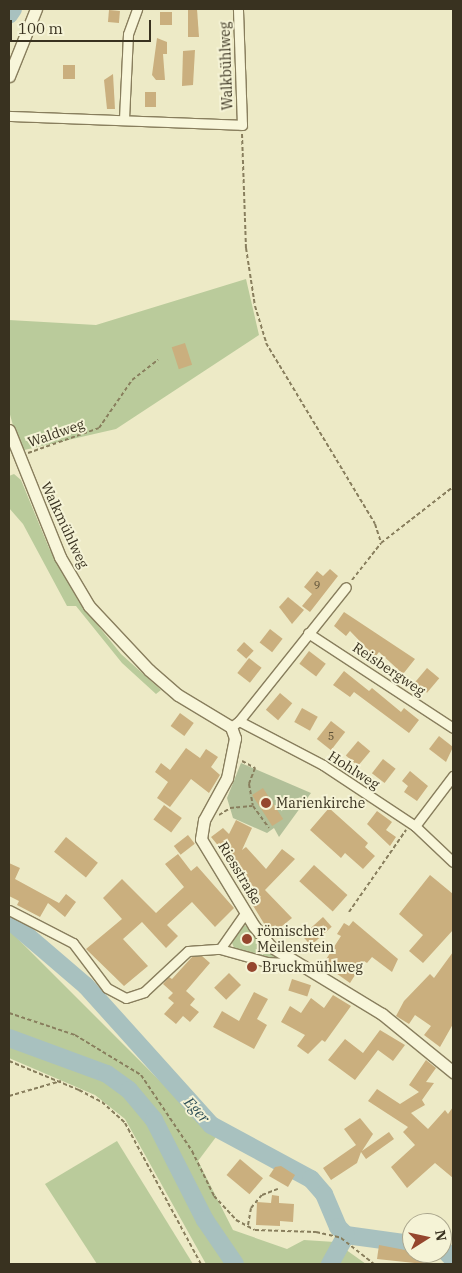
<!DOCTYPE html>
<meta charset="utf-8">
<style>
body{margin:0}
#map{position:relative;width:462px;height:1273px;overflow:hidden;background:#edeac6;font-family:"IBM Plex Serif",serif}
div>[style]{position:absolute}
.green>*{inset:0;background:#bacb9b}
.cemetery>*{inset:0;background:#b2c099}
.river>*{height:18px;margin:-9px;padding:0 9px;transform-origin:9px;border-radius:9px;background:#a8c1bf}
.building>*{inset:0;background:#caaf7e;transform-origin:0 0}
.path>*{height:2px;margin-top:-1px;transform-origin:0;background:repeating-linear-gradient(90deg,#887e5d 0 4px,transparent 0 6.5px)}
.roads{filter:drop-shadow(1px 0 #887e5d) drop-shadow(-1px 0 #887e5d) drop-shadow(0 1px #887e5d) drop-shadow(0 -1px #887e5d)}
.street>*{height:9px;margin:-4.5px;padding:0 4.5px;transform-origin:4.5px;border-radius:4.5px;background:#f8f6da}
.secondary>*{height:11px;margin:-5.5px;padding:0 5.5px;transform-origin:5.5px;border-radius:5.5px;background:#f8f6da}
.dots>*{width:14px;height:14px;translate:-50% -50%;box-sizing:border-box;border:2px solid #f5f3d6;border-radius:50%}
span{translate:-50% -50%;white-space:nowrap;text-align:center;line-height:1.15;-webkit-text-stroke:4px #f5f3d6;paint-order:stroke}
.number-label{font-size:11px;color:#5d5138}
.number-label span{-webkit-text-stroke-width:0}
.street-label{font-size:14px;color:#393220}
.poi-label{font-size:14px;color:#393220}
.left{translate:0 -50%;text-align:left}
.water-label{font-size:15px;color:#305158;font-style:italic}
.frame{position:absolute;inset:0;border:10px solid #393220;pointer-events:none}
.north{position:absolute;left:402px;top:1213px;width:50px;height:50px;box-sizing:border-box;background:#f5f3d6;border:1px solid #aaa68d;border-radius:50%;rotate:80deg;font-size:14px;font-weight:700;line-height:20px;text-align:center;color:#393220}
.north::after{content:'';display:block;margin:auto;width:18px;height:22px;background:#95462e;clip-path:polygon(50% 0,100% 100%,50% 72%,0 100%)}
.scale{position:absolute;left:10px;top:20px;width:141px;height:22px;box-sizing:border-box;border:2px solid #393220;border-top:0;padding-left:6px;font-size:15px;line-height:18px;white-space:nowrap;color:#393220;-webkit-text-stroke:4px #f5f3d6;paint-order:stroke}
</style>
<div id="map">
<div class="green">
<div style="clip-path:polygon(246px 279px,259px 335px,116px 429px,20px 451px,9px 411px,9px 320px,96px 325px)"></div>
<div style="clip-path:polygon(14px 474px,21px 480px,49px 548px,79px 602px,121px 654px,161px 690px,156px 694px,122px 663px,76px 606px,67px 606px,23px 524px,9px 508px,9px 476px)"></div>
<div style="clip-path:polygon(245px 925px,275px 956px,274px 959px,235px 950px,232px 943px,235px 934px)"></div>
<div style="clip-path:polygon(9px 930px,216px 1137px,198px 1161px,233px 1230px,287px 1249px,304px 1240px,335px 1242px,366px 1264px,206px 1264px,125px 1119px,95px 1095px,9px 1058px)"></div>
<div style="clip-path:polygon(117px 1141px,193px 1264px,97px 1264px,45px 1184px)"></div>
</div>
<div class="cemetery">
<div style="clip-path:polygon(241px 763px,311px 793px,279px 837px,274px 828px,267px 833px,233px 818px,227px 798px)"></div>
</div>
<div class="river">
<div style="left:9px;top:15px;width:7px;rotate:-56deg"></div>
<div style="left:9px;top:920px;width:101px;rotate:40.6deg"></div>
<div style="left:86px;top:986px;width:187px;rotate:48deg"></div>
<div style="left:211px;top:1125px;width:114px;rotate:28.4deg"></div>
<div style="left:311px;top:1179px;width:20px;rotate:49deg"></div>
<div style="left:324px;top:1194px;width:36px;rotate:67deg"></div>
<div style="left:338px;top:1227px;width:11px;rotate:45deg"></div>
<div style="left:346px;top:1235px;width:67px;rotate:7.8deg"></div>
<div style="left:9px;top:1038px;width:104px;rotate:20.2deg"></div>
<div style="left:107px;top:1074px;width:27px;rotate:36deg"></div>
<div style="left:129px;top:1090px;width:39px;rotate:50deg"></div>
<div style="left:154px;top:1120px;width:112px;rotate:63deg"></div>
<div style="left:205px;top:1220px;width:53px;rotate:55.7deg"></div>
<div style="left:442px;top:1248px;width:16px;rotate:45deg"></div>
<div style="left:330px;top:1264px;width:33px;rotate:-61deg"></div>
</div>
<div class="building">
<div style="clip-path:polygon(188px 9px,197px 9px,199px 37px,188px 37px)"></div>
<div style="left:109px;top:10px;width:11px;height:12px;rotate:5deg"></div>
<div style="left:172px;top:12px;width:13px;height:12px;rotate:90deg"></div>
<div style="clip-path:polygon(157px 38px,167px 42px,167px 54px,163px 54px,165px 80px,156px 80px,152px 75px)"></div>
<div style="clip-path:polygon(195px 50px,193px 85px,182px 86px,183px 51px)"></div>
<div style="left:63px;top:65px;width:12px;height:14px"></div>
<div style="clip-path:polygon(113px 74px,115px 109px,107px 109px,104px 80px)"></div>
<div style="left:145px;top:92px;width:11px;height:15px"></div>
<div style="left:185px;top:343px;width:23px;height:14px;rotate:72deg"></div>
<div style="clip-path:polygon(330px 569px,338px 576px,310px 612px,302px 606px,312px 594px,304px 587px,317px 571px,323px 576px)"></div>
<div style="clip-path:polygon(288px 597px,304px 610px,292px 624px,279px 607px)"></div>
<div style="clip-path:polygon(344px 612px,415px 659px,403px 674px,379px 652px,375px 657px,350px 631px,346px 636px,334px 626px)"></div>
<div style="left:270px;top:629px;width:16px;height:17px;rotate:38deg"></div>
<div style="left:244px;top:642px;width:13px;height:11px;rotate:42deg"></div>
<div style="left:309px;top:651px;width:21px;height:16px;rotate:37deg"></div>
<div style="left:249px;top:658px;width:16px;height:19px;rotate:38deg"></div>
<div style="left:427px;top:668px;width:16px;height:19px;rotate:40deg"></div>
<div style="clip-path:polygon(344px 671px,369px 691px,372px 688px,401px 712px,404px 708px,419px 720px,409px 733px,354px 692px,350px 697px,333px 685px)"></div>
<div style="left:280px;top:693px;width:16px;height:22px;rotate:40deg"></div>
<div style="left:302px;top:708px;width:18px;height:16px;rotate:29deg"></div>
<div style="left:180px;top:713px;width:17px;height:16px;rotate:36deg"></div>
<div style="left:331px;top:721px;width:18px;height:23px;rotate:38deg"></div>
<div style="clip-path:polygon(439px 736px,453px 747px,446px 762px,429px 749px)"></div>
<div style="left:358px;top:741px;width:16px;height:19px;rotate:40deg"></div>
<div style="clip-path:polygon(186px 748px,200px 758px,206px 749px,218px 757px,211px 767px,220px 775px,209px 793px,191px 779px,170px 807px,157px 798px,168px 782px,155px 772px,161px 763px,170px 770px)"></div>
<div style="left:383px;top:759px;width:16px;height:18px;rotate:38deg"></div>
<div style="clip-path:polygon(410px 771px,428px 786px,417px 801px,404px 792px,408px 786px,402px 781px)"></div>
<div style="left:263px;top:788px;width:37px;height:13px;rotate:57deg"></div>
<div style="left:164px;top:805px;width:22px;height:18px;rotate:36deg"></div>
<div style="clip-path:polygon(329px 808px,368px 843px,365px 847px,375px 856px,363px 869px,345px 853px,341px 858px,310px 830px)"></div>
<div style="clip-path:polygon(377px 811px,392px 822px,386px 830px,396px 837px,390px 846px,367px 824px)"></div>
<div style="clip-path:polygon(236px 820px,252px 828px,242px 850px,246px 847px,266px 869px,282px 849px,295px 859px,265px 890px,292px 918px,271px 935px,252px 904px,261px 897px,211px 837px,223px 828px,229px 834px)"></div>
<div style="left:188px;top:835px;width:11px;height:18px;rotate:52deg"></div>
<div style="left:66px;top:837px;width:41px;height:19px;rotate:39deg"></div>
<div style="clip-path:polygon(178px 854px,191px 871px,197px 866px,234px 908px,215px 927px,192px 902px,167px 925px,178px 936px,166px 948px,142px 922px,123px 939px,148px 966px,124px 986px,86px 949px,122px 919px,103px 898px,122px 879px,156px 913px,184px 887px,165px 864px)"></div>
<div style="clip-path:polygon(9px 863px,20px 868px,15px 879px,59px 903px,66px 894px,76px 902px,65px 917px,48px 903px,40px 917px,17px 905px,19px 901px,9px 896px)"></div>
<div style="left:314px;top:865px;width:45px;height:22px;rotate:42deg"></div>
<div style="clip-path:polygon(430px 875px,453px 894px,453px 930px,423px 963px,409px 951px,423px 935px,399px 914px)"></div>
<div style="left:323px;top:917px;width:13px;height:28px;rotate:48deg"></div>
<div style="clip-path:polygon(353px 921px,398px 959px,392px 972px,372px 957px,367px 963px,364px 961px,350px 983px,323px 964px,341px 936px,337px 934px,344px 923px,349px 926px)"></div>
<div style="clip-path:polygon(453px 952px,453px 1024px,440px 1047px,424px 1035px,431px 1026px,415px 1015px,409px 1024px,396px 1016px,404px 1001px,430px 974px,434px 978px)"></div>
<div style="clip-path:polygon(202px 956px,210px 963px,186px 991px,195px 999px,190px 1005px,199px 1012px,190px 1022px,183px 1016px,176px 1024px,164px 1014px,174px 1003px,168px 998px,173px 993px,163px 984px,169px 977px,172px 979px,192px 957px)"></div>
<div style="left:229px;top:973px;width:17px;height:21px;rotate:45deg"></div>
<div style="left:292px;top:979px;width:20px;height:12px;rotate:18deg"></div>
<div style="clip-path:polygon(254px 992px,268px 999px,257px 1019px,267px 1025px,254px 1049px,213px 1027px,222px 1011px,239px 1021px)"></div>
<div style="clip-path:polygon(333px 995px,351px 1006px,325px 1042px,322px 1040px,308px 1054px,297px 1046px,305px 1035px,281px 1022px,290px 1006px,301px 1013px,311px 998px,324px 1008px)"></div>
<div style="clip-path:polygon(380px 1030px,405px 1045px,393px 1061px,378px 1050px,355px 1080px,328px 1060px,345px 1039px,363px 1053px)"></div>
<div style="clip-path:polygon(426px 1060px,436px 1068px,426px 1082px,434px 1083px,422px 1100px,425px 1105px,411px 1113px,428px 1129px,445px 1110px,448px 1114px,453px 1107px,453px 1178px,435px 1163px,407px 1188px,391px 1167px,415px 1145px,403px 1132px,408px 1127px,368px 1101px,377px 1089px,400px 1104px,419px 1092px,409px 1085px)"></div>
<div style="clip-path:polygon(360px 1118px,373px 1134px,362px 1151px,389px 1132px,394px 1139px,366px 1159px,361px 1152px,357px 1163px,331px 1180px,323px 1168px,356px 1145px,344px 1129px)"></div>
<div style="left:240px;top:1159px;width:30px;height:21px;rotate:40deg"></div>
<div style="clip-path:polygon(281px 1166px,295px 1175px,288px 1187px,269px 1176px,275px 1167px)"></div>
<div style="clip-path:polygon(272px 1195px,279px 1196px,279px 1203px,294px 1204px,293px 1222px,280px 1221px,280px 1226px,256px 1225px,257px 1202px,271px 1203px)"></div>
<div style="clip-path:polygon(379px 1245px,426px 1254px,424px 1264px,377px 1259px)"></div>
</div>
<div class="path">
<div style="left:242px;top:134px;width:114px;rotate:88deg"></div>
<div style="left:246px;top:248px;width:59px;rotate:81.2deg"></div>
<div style="left:255px;top:306px;width:39px;rotate:73deg"></div>
<div style="left:266px;top:343px;width:211px;rotate:58.9deg"></div>
<div style="left:375px;top:524px;width:20px;rotate:72deg"></div>
<div style="left:28px;top:453px;width:75px;rotate:-19.4deg"></div>
<div style="left:99px;top:428px;width:58px;rotate:-55.5deg"></div>
<div style="left:132px;top:380px;width:33px;rotate:-38deg"></div>
<div style="left:352px;top:580px;width:47px;rotate:-51.9deg"></div>
<div style="left:381px;top:543px;width:91px;rotate:-37.9deg"></div>
<div style="left:242px;top:761px;width:15px;rotate:28deg"></div>
<div style="left:255px;top:768px;width:17px;rotate:111deg"></div>
<div style="left:249px;top:784px;width:22px;rotate:80deg"></div>
<div style="left:253px;top:806px;width:27px;rotate:54deg"></div>
<div style="left:219px;top:815px;width:13px;rotate:-32deg"></div>
<div style="left:230px;top:808px;width:22px;rotate:-5deg"></div>
<div style="left:349px;top:912px;width:100px;rotate:-55.2deg"></div>
<div style="left:9px;top:1013px;width:70px;rotate:18.4deg"></div>
<div style="left:75px;top:1035px;width:77px;rotate:31.2deg"></div>
<div style="left:141px;top:1075px;width:92px;rotate:56.1deg"></div>
<div style="left:192px;top:1151px;width:50px;rotate:63.9deg"></div>
<div style="left:214px;top:1196px;width:33px;rotate:47deg"></div>
<div style="left:236px;top:1220px;width:21px;rotate:28deg"></div>
<div style="left:255px;top:1230px;width:61px;rotate:1.9deg"></div>
<div style="left:316px;top:1232px;width:26px;rotate:13deg"></div>
<div style="left:341px;top:1238px;width:42px;rotate:38.2deg"></div>
<div style="left:9px;top:1061px;width:76px;rotate:22.5deg"></div>
<div style="left:79px;top:1090px;width:26px;rotate:28deg"></div>
<div style="left:102px;top:1102px;width:31px;rotate:42deg"></div>
<div style="left:125px;top:1123px;width:160px;rotate:61.7deg"></div>
<div style="left:9px;top:1096px;width:54px;rotate:-16.1deg"></div>
<div style="left:248px;top:1225px;width:17px;rotate:-80deg"></div>
<div style="left:251px;top:1208px;width:17px;rotate:-50deg"></div>
<div style="left:262px;top:1195px;width:17px;rotate:-21deg"></div>
</div>
<div class="roads">
<div class="street">
<div style="left:9px;top:116px;width:233px;rotate:2.2deg"></div>
<div style="left:242px;top:125px;width:116px;rotate:-92deg"></div>
<div style="left:124px;top:119px;width:85px;rotate:-87.3deg"></div>
<div style="left:128px;top:34px;width:27px;rotate:-70deg"></div>
<div style="left:308px;top:633px;width:173px;rotate:33.2deg"></div>
<div style="left:239px;top:721px;width:171px;rotate:-51.4deg"></div>
<div style="left:231px;top:727px;width:10px;rotate:-37deg"></div>
<div style="left:239px;top:721px;width:95px;rotate:27.6deg"></div>
<div style="left:323px;top:765px;width:110px;rotate:33.5deg"></div>
<div style="left:415px;top:826px;width:52px;rotate:43.5deg"></div>
<div style="left:415px;top:826px;width:63px;rotate:-52.8deg"></div>
<div style="left:9px;top:910px;width:72px;rotate:27.3deg"></div>
<div style="left:73px;top:943px;width:56px;rotate:52.9deg"></div>
<div style="left:107px;top:988px;width:21px;rotate:28deg"></div>
<div style="left:126px;top:998px;width:19px;rotate:-18deg"></div>
<div style="left:144px;top:992px;width:60px;rotate:-43deg"></div>
<div style="left:188px;top:951px;width:32px;rotate:-4deg"></div>
<div style="left:220px;top:949px;width:45px;rotate:-54.9deg"></div>
<div style="left:220px;top:949px;width:49px;rotate:15.5deg"></div>
<div style="left:267px;top:962px;width:33px;rotate:3deg"></div>
</div>
<div class="secondary">
<div style="left:9px;top:76px;width:72px;rotate:-68.1deg"></div>
<div style="left:9px;top:430px;width:137px;rotate:68.1deg"></div>
<div style="left:60px;top:557px;width:57px;rotate:59.4deg"></div>
<div style="left:89px;top:606px;width:88px;rotate:46.8deg"></div>
<div style="left:149px;top:670px;width:38px;rotate:41deg"></div>
<div style="left:178px;top:695px;width:62px;rotate:31.1deg"></div>
<div style="left:231px;top:727px;width:12px;rotate:70deg"></div>
<div style="left:235px;top:738px;width:41px;rotate:101.3deg"></div>
<div style="left:227px;top:778px;width:48px;rotate:118.7deg"></div>
<div style="left:204px;top:820px;width:19px;rotate:99deg"></div>
<div style="left:201px;top:839px;width:102px;rotate:58.7deg"></div>
<div style="left:254px;top:926px;width:26px;rotate:51deg"></div>
<div style="left:270px;top:946px;width:131px;rotate:31.3deg"></div>
<div style="left:382px;top:1014px;width:92px;rotate:39.2deg"></div>
</div>
</div>
<div class="dots">
<div style="left:266px;top:803px;background:#95462e"></div>
<div style="left:247px;top:939px;background:#95462e"></div>
<div style="left:252px;top:967px;background:#95462e"></div>
</div>
<div class="number-label">
<span style="left:317px;top:585px">9</span>
<span style="left:331px;top:736px">5</span>
</div>
<div class="street-label">
<span style="left:226px;top:66px;rotate:-92deg">Walkbühlweg</span>
<span style="left:56px;top:433px;rotate:-19deg">Waldweg</span>
<span style="left:65px;top:525px;rotate:65deg">Walkmühlweg</span>
<span style="left:389px;top:669px;rotate:34deg">Reisbergweg</span>
<span style="left:354px;top:770px;rotate:33deg">Hohlweg</span>
<span style="left:240px;top:873px;rotate:59deg">Riesstraße</span>
</div>
<div class="poi-label">
<span class="left" style="left:276px;top:803px">Marienkirche</span>
<span class="left" style="left:257px;top:939px">römischer<br>Meilenstein</span>
<span class="left" style="left:262px;top:967px">Bruckmühlweg</span>
</div>
<div class="water-label">
<span style="left:197px;top:1110px;rotate:47deg">Eger</span>
</div>
<div class="frame"></div>
<div class="north">N</div>
<div class="scale">100 m</div>
</div>
